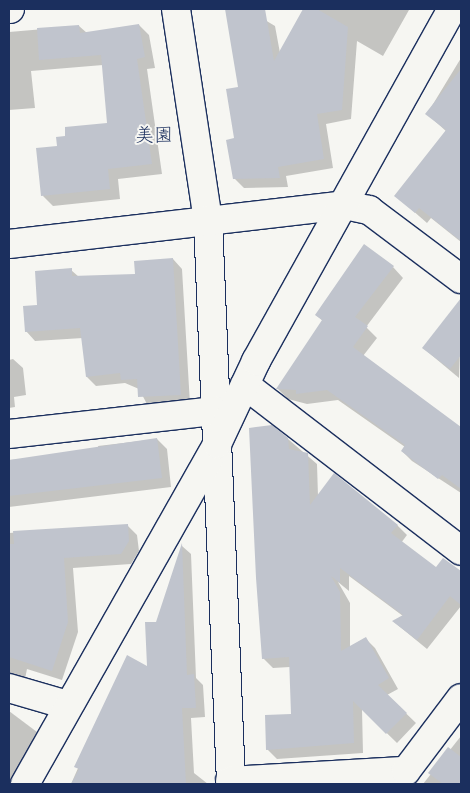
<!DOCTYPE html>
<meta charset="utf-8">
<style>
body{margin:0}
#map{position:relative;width:470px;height:793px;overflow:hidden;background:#f6f6f2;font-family:Dekko,"Klee One",sans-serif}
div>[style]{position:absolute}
.shadow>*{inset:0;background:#0003}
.building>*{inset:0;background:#c0c4cd}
.roads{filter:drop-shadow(1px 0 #1b2f5e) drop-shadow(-1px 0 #1b2f5e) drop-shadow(0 1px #1b2f5e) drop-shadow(0 -1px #1b2f5e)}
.minor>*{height:28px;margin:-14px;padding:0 14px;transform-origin:14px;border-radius:14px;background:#f6f6f2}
span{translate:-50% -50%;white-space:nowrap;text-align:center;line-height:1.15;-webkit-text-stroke:4px #f6f6f2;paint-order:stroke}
.quarter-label{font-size:19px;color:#1b2f5e}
.frame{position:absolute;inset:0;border:10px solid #1b2f5e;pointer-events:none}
</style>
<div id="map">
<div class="shadow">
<div style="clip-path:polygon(226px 9px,265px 9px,265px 20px,275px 26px,280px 53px,305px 9px,417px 9px,409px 10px,383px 56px,357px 41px,351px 119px,326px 124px,333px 168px,286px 176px,288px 187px,244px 188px,235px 179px,239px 88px)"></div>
<div style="clip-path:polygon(139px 25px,149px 35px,155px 68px,147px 69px,162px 174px,118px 179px,120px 199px,53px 206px,43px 196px,58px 147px,67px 137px,109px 124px,103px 65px,31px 71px,35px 108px,9px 110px,9px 32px,79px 26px,87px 33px)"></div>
<div style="clip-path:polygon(461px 58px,461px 242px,431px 218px,427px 223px,396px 196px,447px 132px,427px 114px)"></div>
<div style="clip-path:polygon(173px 259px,182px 269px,190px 404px,148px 406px,139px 389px,125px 383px,96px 386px,87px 377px,83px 338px,35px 341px,26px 331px,38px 306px,71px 270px,79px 277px,137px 275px)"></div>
<div style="clip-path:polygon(393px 267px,403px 278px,366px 327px,377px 338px,363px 356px,461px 429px,461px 493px,412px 461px,402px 451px,405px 447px,338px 400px,307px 404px,288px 399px,278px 389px,323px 321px,316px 315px)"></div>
<div style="clip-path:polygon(451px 313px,461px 321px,459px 378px,423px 348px)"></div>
<div style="clip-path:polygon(13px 359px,23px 368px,26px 395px,14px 397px,15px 407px,9px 408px,9px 360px)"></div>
<div style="clip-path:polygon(157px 439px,167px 449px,171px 487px,9px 507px,9px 460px,61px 457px,99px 451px,98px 446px)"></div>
<div style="clip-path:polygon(288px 439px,317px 464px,318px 496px,397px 525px,407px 535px,401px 543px,436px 569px,443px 560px,461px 572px,461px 606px,427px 649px,394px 622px,403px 616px,349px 576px,349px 591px,338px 582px,350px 603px,350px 647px,365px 638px,375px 648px,398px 689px,387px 695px,416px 723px,397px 743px,362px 709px,363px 753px,277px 759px,267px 749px,292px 715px,290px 667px,273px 668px,263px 658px)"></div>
<div style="clip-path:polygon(127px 525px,137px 535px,139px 551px,131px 564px,73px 568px,78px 632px,62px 680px,27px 669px,25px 679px,9px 674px,9px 533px)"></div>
<div style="clip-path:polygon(182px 546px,191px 554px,196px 678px,203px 685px,205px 717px,191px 718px,194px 773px,208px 784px,71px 784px,127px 657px,149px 669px,157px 623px)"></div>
<div style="clip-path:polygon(9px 711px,37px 732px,10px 784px,9px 784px)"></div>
<div style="clip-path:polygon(461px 736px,461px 784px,423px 784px)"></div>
</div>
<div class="building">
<div style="clip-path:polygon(225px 9px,265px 9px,274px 61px,303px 9px,317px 9px,348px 27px,342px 110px,317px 114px,324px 159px,278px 167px,280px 178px,233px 179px,226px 140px,234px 138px,226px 89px,238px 87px)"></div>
<div style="clip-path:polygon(139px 24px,145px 57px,137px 59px,152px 164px,108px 169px,110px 189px,41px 196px,36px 148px,57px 146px,56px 137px,65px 136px,65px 127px,107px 123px,101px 55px,39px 60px,37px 28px,79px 25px,80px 33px)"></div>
<div style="clip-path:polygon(461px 69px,461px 241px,419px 208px,415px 213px,394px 196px,446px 130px,425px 114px)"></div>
<div style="clip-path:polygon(364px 244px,394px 266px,355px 317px,368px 326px,353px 347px,461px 427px,461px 489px,442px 475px,438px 479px,401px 451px,405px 445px,327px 390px,296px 394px,296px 390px,276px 389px,322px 320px,315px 315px)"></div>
<div style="clip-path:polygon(173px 258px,181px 395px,138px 397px,137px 379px,121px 380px,120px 373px,86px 377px,80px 328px,25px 332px,23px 306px,37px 305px,35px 271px,72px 268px,72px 276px,135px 274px,134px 261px)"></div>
<div style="clip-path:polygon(461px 298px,461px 355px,450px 369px,422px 348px)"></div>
<div style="clip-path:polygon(272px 425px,288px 438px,289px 449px,308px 453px,310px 505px,334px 473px,398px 525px,391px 533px,436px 567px,443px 558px,461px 571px,461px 605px,450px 596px,417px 640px,392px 621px,403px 615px,340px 568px,340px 583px,331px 576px,340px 592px,341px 651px,366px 637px,389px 678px,378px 685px,407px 713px,386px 734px,353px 701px,354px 743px,266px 750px,265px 715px,291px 714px,289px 657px,262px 659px,256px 578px,249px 428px)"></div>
<div style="clip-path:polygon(157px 438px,162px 478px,9px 496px,9px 460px)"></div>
<div style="clip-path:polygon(128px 524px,129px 541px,121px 554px,64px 558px,68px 622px,52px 671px,9px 657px,9px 544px,14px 544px,13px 531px)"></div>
<div style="clip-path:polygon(182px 543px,187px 675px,194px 674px,196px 708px,182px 708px,186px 784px,71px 784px,79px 769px,74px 767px,127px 655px,147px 666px,145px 622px,156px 622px)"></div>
<div style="clip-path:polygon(448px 747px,461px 757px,461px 784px,443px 784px,428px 773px)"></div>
</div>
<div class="roads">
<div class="minor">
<div style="left:9px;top:9px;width:1px"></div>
<div style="left:176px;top:9px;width:213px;rotate:81.4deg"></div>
<div style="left:208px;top:220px;width:564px;rotate:87.66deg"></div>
<div style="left:9px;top:244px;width:338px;rotate:-6.6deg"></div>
<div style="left:345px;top:205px;width:25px;rotate:12deg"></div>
<div style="left:369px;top:210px;width:115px;rotate:36.9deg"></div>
<div style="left:245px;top:385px;width:272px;rotate:37.5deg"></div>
<div style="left:9px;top:434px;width:207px;rotate:-6.4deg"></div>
<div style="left:9px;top:688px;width:60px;rotate:16.3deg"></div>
<div style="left:230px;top:781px;width:176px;rotate:-3.3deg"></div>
<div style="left:406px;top:771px;width:91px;rotate:-53deg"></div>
<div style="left:25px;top:784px;width:390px;rotate:-60.5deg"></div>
<div style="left:217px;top:444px;width:92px;rotate:-64.8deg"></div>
<div style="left:256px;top:361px;width:403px;rotate:-60.9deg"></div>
</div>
</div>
<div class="quarter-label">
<span style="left:154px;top:138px">美園</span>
</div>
<div class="frame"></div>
</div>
